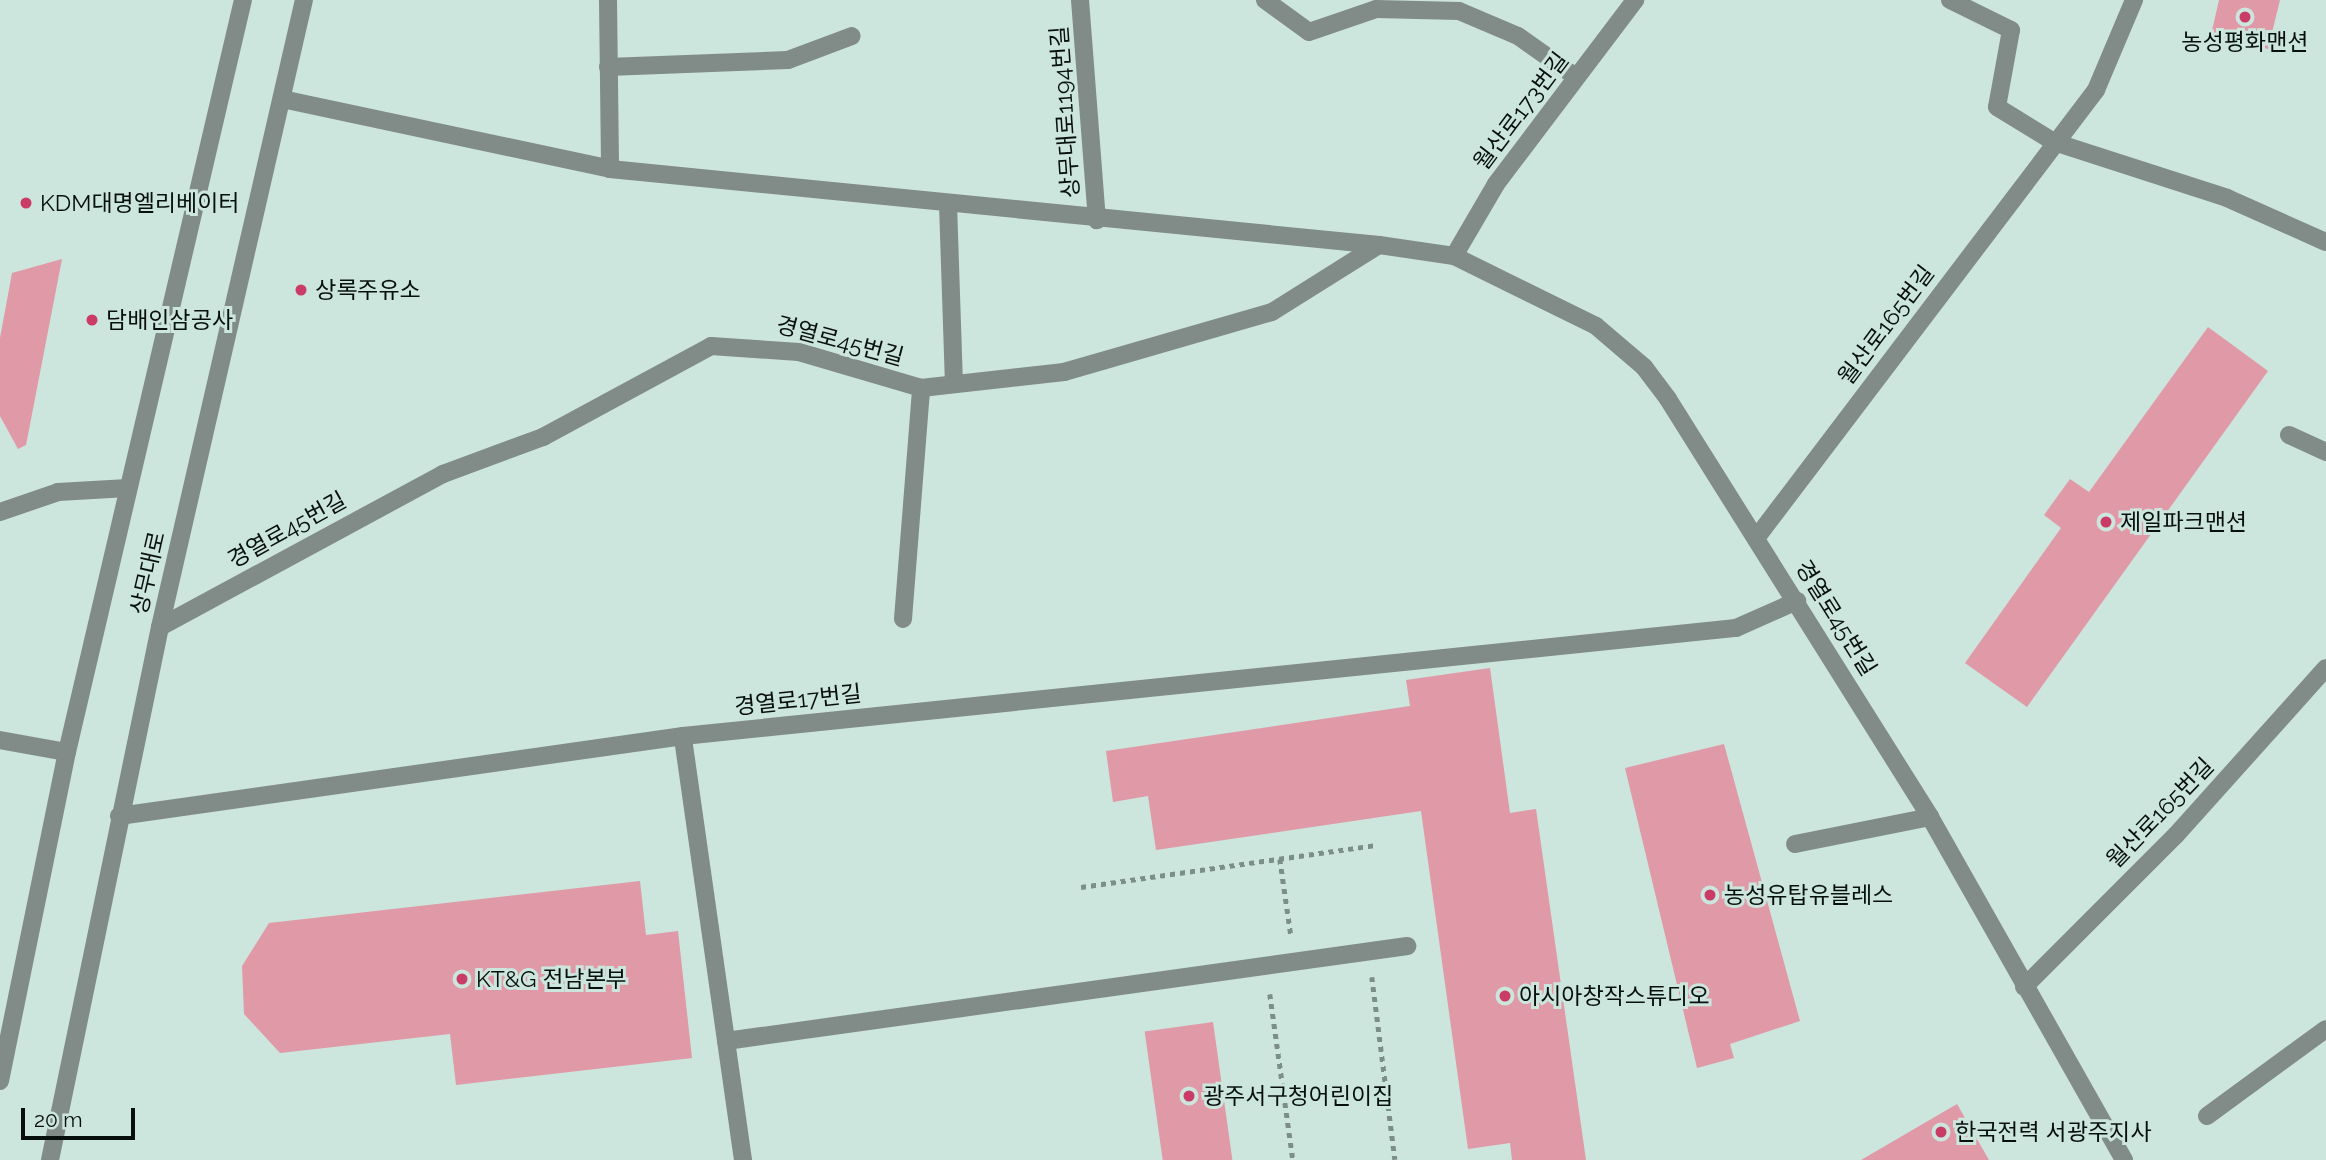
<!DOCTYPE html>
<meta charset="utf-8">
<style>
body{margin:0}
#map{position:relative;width:2326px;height:1160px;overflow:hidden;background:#cce5dd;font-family:Raleway,"Noto Sans KR",sans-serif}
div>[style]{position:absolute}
.building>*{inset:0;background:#e099a6;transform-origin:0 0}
.path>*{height:4.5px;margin-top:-2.25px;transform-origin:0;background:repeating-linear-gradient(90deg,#7c8e88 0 5px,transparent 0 10px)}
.minor>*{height:18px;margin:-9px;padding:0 9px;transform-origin:9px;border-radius:9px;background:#818b87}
.dots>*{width:19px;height:19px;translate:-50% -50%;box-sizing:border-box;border:4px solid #cce5dd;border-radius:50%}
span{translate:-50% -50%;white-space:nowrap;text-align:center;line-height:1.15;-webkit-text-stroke:6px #cce5dd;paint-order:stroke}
.poi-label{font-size:23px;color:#08100d}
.left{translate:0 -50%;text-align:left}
.street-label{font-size:23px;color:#08100d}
.scale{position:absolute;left:21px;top:1108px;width:114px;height:32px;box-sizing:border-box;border:4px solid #08100d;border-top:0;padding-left:9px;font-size:21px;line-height:24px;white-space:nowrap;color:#08100d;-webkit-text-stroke:5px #cce5dd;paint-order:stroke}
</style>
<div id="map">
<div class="building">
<div style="clip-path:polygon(2219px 0,2280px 0,2268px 49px,2211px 35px)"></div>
<div style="clip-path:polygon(62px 259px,26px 445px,18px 449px,0 416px,0 338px,12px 273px)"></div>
<div style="clip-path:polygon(2208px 327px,2268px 371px,2027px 707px,1965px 663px,2061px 528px,2044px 515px,2070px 479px,2089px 492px)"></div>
<div style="clip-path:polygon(1490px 668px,1510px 813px,1536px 809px,1586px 1160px,1512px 1160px,1510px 1143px,1468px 1149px,1421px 811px,1156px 850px,1148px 796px,1113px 802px,1106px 751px,1410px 706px,1406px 680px)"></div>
<div style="clip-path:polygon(1724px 744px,1800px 1021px,1730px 1044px,1734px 1058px,1697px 1068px,1625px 768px)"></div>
<div style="clip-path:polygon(640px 881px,646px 935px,678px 931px,692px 1058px,456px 1085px,450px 1034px,280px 1053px,244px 1014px,242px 966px,269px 923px)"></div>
<div style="left:1213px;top:1022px;width:139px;height:69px;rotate:82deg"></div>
<div style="clip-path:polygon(1957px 1104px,1989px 1160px,1861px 1160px)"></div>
</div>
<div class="path">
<div style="left:1280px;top:859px;width:77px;rotate:81.8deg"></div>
<div style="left:1081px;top:887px;width:299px;rotate:-8.1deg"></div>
<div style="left:1372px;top:977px;width:184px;rotate:82.8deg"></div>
<div style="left:1270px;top:994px;width:168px;rotate:82.1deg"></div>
</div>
<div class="minor">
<div style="left:608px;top:0;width:169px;rotate:89.3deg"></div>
<div style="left:1080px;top:0;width:221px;rotate:85.6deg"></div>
<div style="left:1265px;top:0;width:54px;rotate:36deg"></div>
<div style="left:1309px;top:32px;width:71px;rotate:-18.9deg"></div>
<div style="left:1376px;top:9px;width:83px;rotate:1.4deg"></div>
<div style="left:1459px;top:11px;width:64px;rotate:23deg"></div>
<div style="left:1518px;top:36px;width:71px;rotate:35.3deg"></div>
<div style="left:1950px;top:0;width:68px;rotate:26.2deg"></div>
<div style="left:2011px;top:30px;width:78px;rotate:100.3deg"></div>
<div style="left:1997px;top:107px;width:67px;rotate:31.6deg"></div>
<div style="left:2054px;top:142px;width:182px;rotate:17.9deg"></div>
<div style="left:2227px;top:198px;width:108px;rotate:24deg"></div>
<div style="left:608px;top:67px;width:180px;rotate:-2.2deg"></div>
<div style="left:788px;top:60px;width:68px;rotate:-20.6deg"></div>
<div style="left:282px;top:99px;width:335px;rotate:12deg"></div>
<div style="left:610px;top:169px;width:773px;rotate:5.64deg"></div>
<div style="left:948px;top:204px;width:178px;rotate:88.1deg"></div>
<div style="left:1454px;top:256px;width:83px;rotate:-59.7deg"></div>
<div style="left:1496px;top:184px;width:231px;rotate:-52.9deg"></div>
<div style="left:2289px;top:435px;width:41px;rotate:24.7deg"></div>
<div style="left:0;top:512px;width:61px;rotate:-19deg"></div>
<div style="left:58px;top:492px;width:70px;rotate:-3.3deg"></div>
<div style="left:1757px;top:537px;width:561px;rotate:-52.82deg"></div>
<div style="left:2096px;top:90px;width:98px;rotate:-67.1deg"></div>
<div style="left:903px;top:619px;width:232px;rotate:-85.5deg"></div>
<div style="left:160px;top:627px;width:322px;rotate:-28.4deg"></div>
<div style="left:443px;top:474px;width:107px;rotate:-20.3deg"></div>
<div style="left:543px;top:437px;width:191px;rotate:-28.4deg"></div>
<div style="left:711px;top:346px;width:88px;rotate:3.9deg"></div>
<div style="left:799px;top:352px;width:127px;rotate:16.4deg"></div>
<div style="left:921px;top:388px;width:144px;rotate:-6.4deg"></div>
<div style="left:1064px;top:372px;width:216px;rotate:-16.1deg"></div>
<div style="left:1272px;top:312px;width:126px;rotate:-32.1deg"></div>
<div style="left:1379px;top:245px;width:76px;rotate:8.3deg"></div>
<div style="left:1454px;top:256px;width:158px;rotate:26.2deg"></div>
<div style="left:1596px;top:326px;width:63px;rotate:40.5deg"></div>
<div style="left:1644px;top:367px;width:40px;rotate:53deg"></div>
<div style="left:1668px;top:399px;width:493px;rotate:57.9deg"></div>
<div style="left:1930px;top:817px;width:394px;rotate:60.5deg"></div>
<div style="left:0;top:740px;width:68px;rotate:10.2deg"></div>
<div style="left:119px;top:816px;width:570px;rotate:-8.07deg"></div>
<div style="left:1795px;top:844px;width:138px;rotate:-11.3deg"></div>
<div style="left:2024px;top:987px;width:215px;rotate:-45deg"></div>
<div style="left:2176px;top:835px;width:224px;rotate:-48.1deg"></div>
<div style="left:726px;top:1041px;width:688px;rotate:-7.94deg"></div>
<div style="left:0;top:1081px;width:336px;rotate:-78.5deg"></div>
<div style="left:67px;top:752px;width:772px;rotate:-76.83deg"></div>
<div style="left:2207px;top:1116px;width:147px;rotate:-36.2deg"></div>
<div style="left:50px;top:1160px;width:544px;rotate:-78.34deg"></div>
<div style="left:160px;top:627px;width:643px;rotate:-77.07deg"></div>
<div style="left:743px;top:1160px;width:428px;rotate:-98.1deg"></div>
<div style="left:683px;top:736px;width:1059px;rotate:-5.86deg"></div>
<div style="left:1736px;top:628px;width:67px;rotate:-23.9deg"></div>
</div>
<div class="dots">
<div style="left:2245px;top:17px;background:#ca3c65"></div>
<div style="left:26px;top:203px;background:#ca3c65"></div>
<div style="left:301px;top:290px;background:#ca3c65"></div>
<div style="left:92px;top:320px;background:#ca3c65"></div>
<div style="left:2106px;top:522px;background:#ca3c65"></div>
<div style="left:1710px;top:895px;background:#ca3c65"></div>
<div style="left:462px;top:979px;background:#ca3c65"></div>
<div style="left:1505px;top:996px;background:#ca3c65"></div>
<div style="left:1189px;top:1096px;background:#ca3c65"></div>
<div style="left:1941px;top:1132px;background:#ca3c65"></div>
</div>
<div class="poi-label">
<span style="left:2245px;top:42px">농성평화맨션</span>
<span class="left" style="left:40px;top:203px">KDM대명엘리베이터</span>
<span class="left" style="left:315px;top:290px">상록주유소</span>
<span class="left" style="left:106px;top:320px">담배인삼공사</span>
<span class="left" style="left:2120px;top:522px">제일파크맨션</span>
<span class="left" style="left:1724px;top:895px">농성유탑유블레스</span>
<span class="left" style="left:476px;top:979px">KT&amp;G 전남본부</span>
<span class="left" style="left:1519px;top:996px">아시아창작스튜디오</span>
<span class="left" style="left:1203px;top:1096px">광주서구청어린이집</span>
<span class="left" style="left:1955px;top:1132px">한국전력 서광주지사</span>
</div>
<div class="street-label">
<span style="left:1521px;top:111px;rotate:-53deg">월산로173번길</span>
<span style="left:1065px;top:112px;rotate:-94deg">상무대로1194번길</span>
<span style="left:1886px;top:325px;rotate:-53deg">월산로165번길</span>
<span style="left:840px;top:341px;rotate:15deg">경열로45번길</span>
<span style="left:287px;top:530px;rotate:-29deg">경열로45번길</span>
<span style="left:148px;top:573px;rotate:-77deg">상무대로</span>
<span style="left:1836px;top:618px;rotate:58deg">경열로45번길</span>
<span style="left:798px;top:700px;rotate:-6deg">경열로17번길</span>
<span style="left:2160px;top:813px;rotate:-46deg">월산로165번길</span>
</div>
<div class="scale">20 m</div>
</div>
